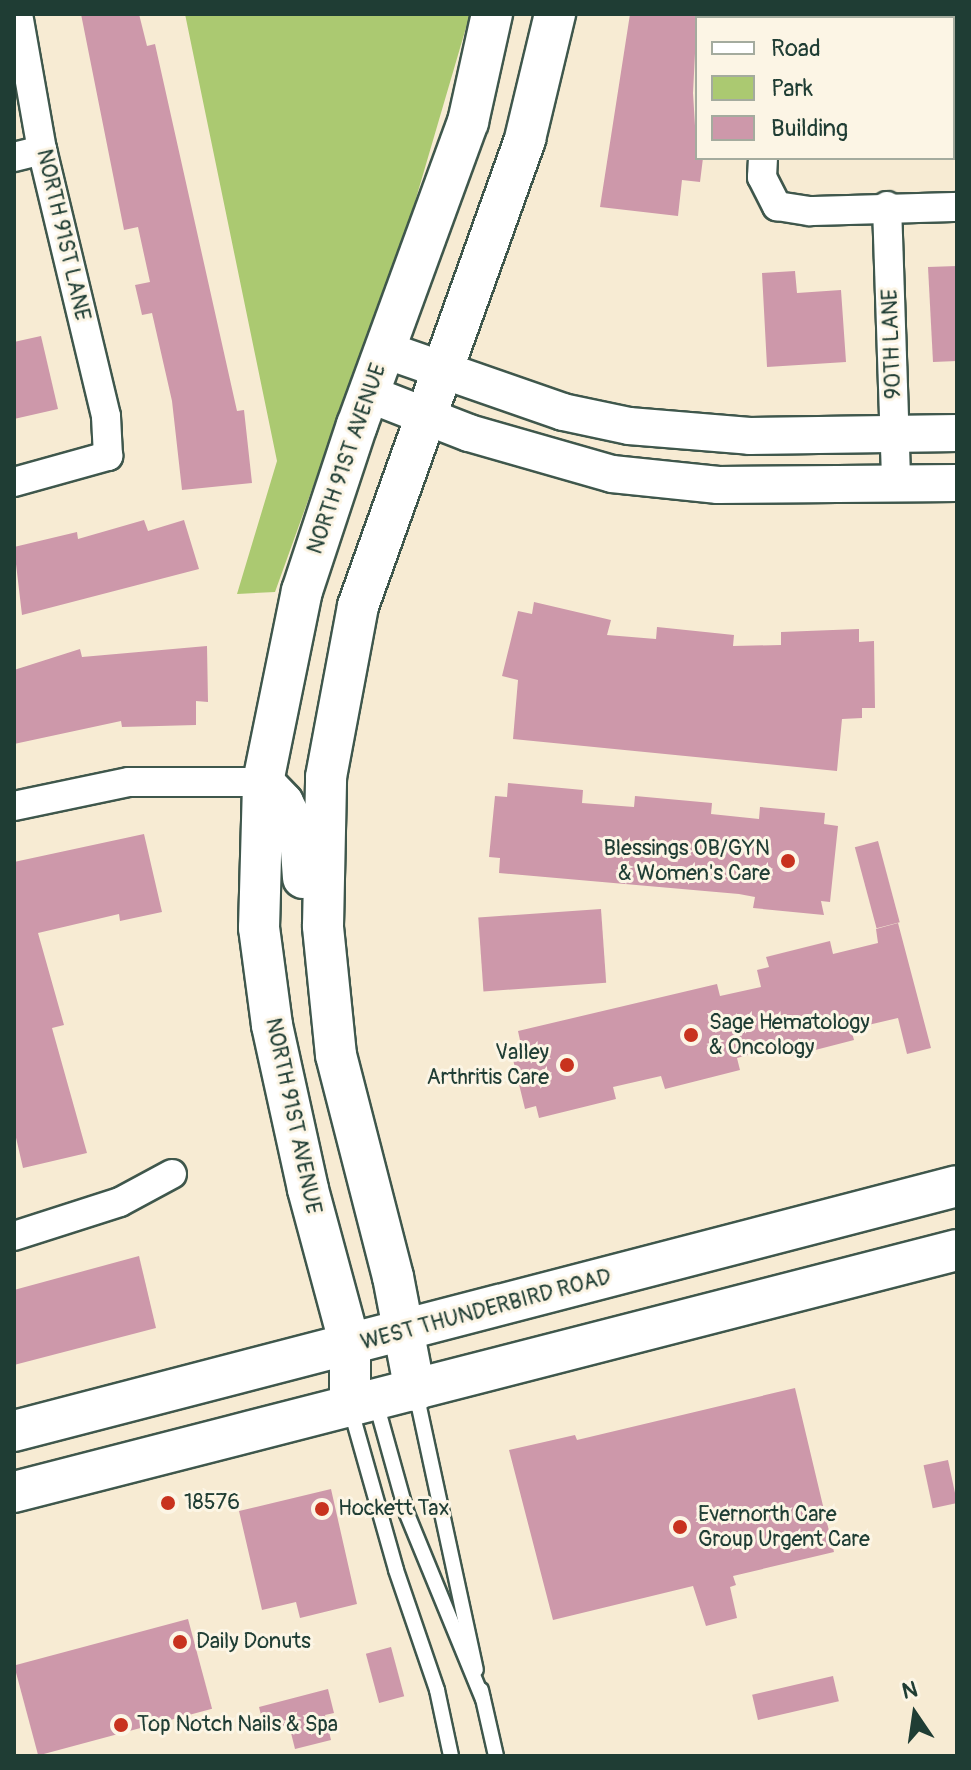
<!DOCTYPE html>
<style>
body{margin:0}
#map{position:relative;width:971px;height:1770px;overflow:hidden;background:#f7ebd3;font-family:Pangolin,sans-serif}
div>[style]{position:absolute}
.green>*{inset:0;background:#abc971}
.building>*{inset:0;background:#cd98aa;transform-origin:0 0}
.roads{filter:drop-shadow(2px 0 #3f574c) drop-shadow(-2px 0 #3f574c) drop-shadow(0 2px #3f574c) drop-shadow(0 -2px #3f574c)}
.service>*{height:14px;margin:-7px;padding:0 7px;transform-origin:7px;border-radius:7px;background:#fff}
.minor>*{height:28px;margin:-14px;padding:0 14px;transform-origin:14px;border-radius:14px;background:#fff}
.tertiary>*{height:36px;margin:-18px;padding:0 18px;transform-origin:18px;border-radius:18px;background:#fff}
.secondary>*{height:40px;margin:-20px;padding:0 20px;transform-origin:20px;border-radius:20px;background:#fff}
.dots>*{width:22px;height:22px;translate:-50% -50%;box-sizing:border-box;border:4px solid #fcf5e5;border-radius:50%}
span{translate:-50% -50%;white-space:nowrap;text-align:center;line-height:1.15;-webkit-text-stroke:6px #fcf5e5;paint-order:stroke}
.street-label{font-size:22px;color:#1f3d34}
.poi-label{font-size:22px;color:#1f3d34}
.right{translate:-100% -50%;text-align:right}
.left{translate:0 -50%;text-align:left}
.frame{position:absolute;inset:0;border:16px solid #1f3d34;pointer-events:none}
.legend{position:absolute;left:695px;top:16px;width:260px;height:144px;box-sizing:border-box;background:#fcf5e5;border:2px solid #a4ab9e;margin:0;padding:10px 14px;list-style:none;font-size:24px;color:#1f3d34}
.legend li{display:flex;align-items:center;gap:16px;height:40px}
.legend b{width:40px;border:2px solid #a4ab9e}
.north{position:absolute;left:875px;top:1674px;width:80px;height:80px;-webkit-text-stroke:6px #fcf5e5;paint-order:stroke;rotate:347deg;font-size:22px;font-weight:700;line-height:32px;text-align:center;color:#1f3d34}
.north::after{content:'';display:block;margin:auto;width:28px;height:36px;background:#1f3d34;clip-path:polygon(50% 0,100% 100%,50% 72%,0 100%)}
</style>
<div id="map">
<div class="green">
<div style="clip-path:polygon(185px 14px,470px 14px,412px 212px,275px 592px,237px 594px,277px 461px)"></div>
</div>
<div class="building">
<div style="clip-path:polygon(81px 14px,139px 14px,147px 46px,155px 44px,237px 411px,244px 410px,252px 483px,182px 490px,172px 401px,152px 313px,142px 315px,135px 285px,150px 282px,138px 227px,124px 230px)"></div>
<div style="clip-path:polygon(630px 14px,697px 14px,693px 93px,697px 158px,703px 158px,700px 182px,682px 180px,678px 216px,600px 207px)"></div>
<div style="clip-path:polygon(957px 266px,957px 361px,933px 362px,928px 267px)"></div>
<div style="clip-path:polygon(795px 271px,797px 293px,841px 290px,846px 362px,767px 367px,762px 273px)"></div>
<div style="clip-path:polygon(41px 336px,58px 409px,14px 419px,14px 342px)"></div>
<div style="clip-path:polygon(144px 520px,148px 531px,184px 520px,199px 569px,22px 615px,14px 547px,77px 532px,78px 539px)"></div>
<div style="clip-path:polygon(534px 602px,611px 620px,607px 635px,656px 639px,657px 627px,734px 635px,733px 646px,781px 645px,781px 632px,859px 629px,859px 642px,874px 641px,875px 708px,862px 708px,862px 718px,842px 719px,837px 771px,513px 739px,518px 680px,502px 676px,518px 611px,532px 614px)"></div>
<div style="clip-path:polygon(207px 646px,208px 702px,196px 701px,196px 725px,122px 727px,121px 721px,14px 744px,14px 670px,80px 649px,82px 657px)"></div>
<div style="clip-path:polygon(508px 783px,583px 790px,582px 803px,634px 807px,635px 796px,712px 803px,711px 814px,759px 819px,760px 807px,825px 813px,824px 824px,838px 826px,830px 902px,821px 901px,824px 915px,753px 908px,755px 897px,739px 894px,499px 873px,500px 858px,489px 857px,495px 796px,507px 797px)"></div>
<div style="clip-path:polygon(144px 834px,162px 912px,120px 921px,119px 914px,38px 933px,64px 1025px,52px 1028px,87px 1153px,23px 1168px,14px 1129px,14px 862px)"></div>
<div style="left:878px;top:841px;width:84px;height:24px;rotate:75deg"></div>
<div style="left:601px;top:909px;width:74px;height:123px;rotate:86deg"></div>
<div style="clip-path:polygon(898px 923px,931px 1048px,907px 1054px,898px 1018px,851px 1029px,854px 1040px,792px 1056px,789px 1044px,737px 1058px,740px 1070px,665px 1089px,661px 1076px,613px 1087px,616px 1099px,539px 1118px,536px 1106px,525px 1109px,510px 1047px,521px 1045px,518px 1031px,717px 984px,720px 996px,761px 987px,757px 970px,769px 967px,766px 957px,830px 941px,833px 954px,878px 943px,876px 929px)"></div>
<div style="clip-path:polygon(139px 1256px,156px 1328px,14px 1365px,14px 1290px)"></div>
<div style="clip-path:polygon(795px 1388px,834px 1552px,733px 1576px,736px 1585px,730px 1587px,737px 1618px,706px 1626px,693px 1586px,553px 1620px,509px 1450px,575px 1435px,577px 1440px)"></div>
<div style="left:948px;top:1460px;width:44px;height:25px;rotate:78deg"></div>
<div style="clip-path:polygon(331px 1489px,357px 1604px,300px 1618px,296px 1602px,262px 1610px,239px 1511px)"></div>
<div style="left:188px;top:1619px;width:93px;height:180px;rotate:75deg"></div>
<div style="left:391px;top:1647px;width:51px;height:26px;rotate:75deg"></div>
<div style="left:833px;top:1676px;width:26px;height:83px;rotate:77deg"></div>
<div style="clip-path:polygon(328px 1689px,334px 1713px,325px 1715px,331px 1740px,295px 1749px,289px 1725px,265px 1731px,259px 1707px)"></div>
</div>
<div class="roads">
<div class="service">
<div style="left:416px;top:1393px;width:283px;rotate:77.8deg"></div>
<div style="left:376px;top:1403px;width:115px;rotate:74.4deg"></div>
<div style="left:407px;top:1514px;width:200px;rotate:67.7deg"></div>
<div style="left:350px;top:1407px;width:169px;rotate:74.2deg"></div>
<div style="left:396px;top:1570px;width:127px;rotate:71.1deg"></div>
<div style="left:437px;top:1690px;width:67px;rotate:78deg"></div>
<div style="left:481px;top:1690px;width:68px;rotate:77.2deg"></div>
</div>
<div class="minor">
<div style="left:783px;top:18px;width:4px;rotate:-76deg"></div>
<div style="left:14px;top:157px;width:29px;rotate:-14deg"></div>
<div style="left:763px;top:158px;width:19px;rotate:93deg"></div>
<div style="left:762px;top:177px;width:33px;rotate:63deg"></div>
<div style="left:777px;top:206px;width:33px;rotate:9deg"></div>
<div style="left:810px;top:211px;width:147px;rotate:-1.6deg"></div>
<div style="left:887px;top:206px;width:277px;rotate:88.1deg"></div>
<div style="left:14px;top:482px;width:98px;rotate:-15.5deg"></div>
<div style="left:108px;top:456px;width:40px;rotate:-92.9deg"></div>
<div style="left:106px;top:416px;width:274px;rotate:-103.5deg"></div>
<div style="left:42px;top:150px;width:138px;rotate:-100deg"></div>
<div style="left:14px;top:806px;width:117px;rotate:-11.8deg"></div>
<div style="left:129px;top:782px;width:134px"></div>
<div style="left:14px;top:1236px;width:111px;rotate:-17.8deg"></div>
<div style="left:120px;top:1202px;width:59px;rotate:-28.3deg"></div>
</div>
<div class="tertiary">
<div style="left:385px;top:350px;width:188px;rotate:19.2deg"></div>
<div style="left:563px;top:412px;width:67px;rotate:12deg"></div>
<div style="left:629px;top:426px;width:121px;rotate:4.7deg"></div>
<div style="left:750px;top:436px;width:207px;rotate:-0.8deg"></div>
<div style="left:369px;top:394px;width:107px;rotate:21.3deg"></div>
<div style="left:469px;top:433px;width:149px;rotate:16deg"></div>
<div style="left:612px;top:474px;width:107px;rotate:5.9deg"></div>
<div style="left:718px;top:485px;width:239px;rotate:-0.5deg"></div>
</div>
<div class="secondary">
<div style="left:263px;top:782px;width:29px;rotate:46deg"></div>
<div style="left:283px;top:803px;width:38px;rotate:63deg"></div>
<div style="left:300px;top:837px;width:41px;rotate:85.8deg"></div>
<div style="left:415px;top:1391px;width:116px;rotate:-100.9deg"></div>
<div style="left:393px;top:1277px;width:229px;rotate:-104.4deg"></div>
<div style="left:336px;top:1055px;width:130px;rotate:-95.8deg"></div>
<div style="left:323px;top:926px;width:149px;rotate:-88.8deg"></div>
<div style="left:326px;top:777px;width:174px;rotate:-79.4deg"></div>
<div style="left:358px;top:606px;width:496px;rotate:-70.3deg"></div>
<div style="left:525px;top:139px;width:129px;rotate:-76.5deg"></div>
<div style="left:350px;top:1407px;width:62px;rotate:-90deg"></div>
<div style="left:350px;top:1345px;width:162px;rotate:-105.1deg"></div>
<div style="left:308px;top:1189px;width:168px;rotate:-102.4deg"></div>
<div style="left:272px;top:1025px;width:98px;rotate:-97.6deg"></div>
<div style="left:259px;top:928px;width:146px;rotate:-88.4deg"></div>
<div style="left:263px;top:782px;width:195px;rotate:-78.5deg"></div>
<div style="left:302px;top:591px;width:175px;rotate:-71.7deg"></div>
<div style="left:357px;top:425px;width:323px;rotate:-69.9deg"></div>
<div style="left:468px;top:122px;width:111px;rotate:-77.5deg"></div>
<div style="left:14px;top:1431px;width:974px;rotate:-14.56deg"></div>
<div style="left:14px;top:1492px;width:974px;rotate:-14.39deg"></div>
</div>
</div>
<div class="dots">
<div style="left:788px;top:861px;background:#c8321e"></div>
<div style="left:691px;top:1035px;background:#c8321e"></div>
<div style="left:567px;top:1065px;background:#c8321e"></div>
<div style="left:168px;top:1503px;background:#c8321e"></div>
<div style="left:322px;top:1509px;background:#c8321e"></div>
<div style="left:680px;top:1527px;background:#c8321e"></div>
<div style="left:180px;top:1642px;background:#c8321e"></div>
<div style="left:121px;top:1725px;background:#c8321e"></div>
</div>
<div class="street-label">
<span style="left:63px;top:235px;rotate:77deg">NORTH 91ST LANE</span>
<span style="left:892px;top:344px;rotate:-92deg">90TH LANE</span>
<span style="left:347px;top:459px;rotate:-71deg">NORTH 91ST AVENUE</span>
<span style="left:293px;top:1116px;rotate:78deg">NORTH 91ST AVENUE</span>
<span style="left:486px;top:1310px;rotate:-15deg">WEST THUNDERBIRD ROAD</span>
</div>
<div class="poi-label">
<span class="right" style="left:770px;top:861px">Blessings OB/GYN<br>&amp; Women's Care</span>
<span class="left" style="left:709px;top:1035px">Sage Hematology<br>&amp; Oncology</span>
<span class="right" style="left:549px;top:1065px">Valley<br>Arthritis Care</span>
<span class="left" style="left:184px;top:1503px">18576</span>
<span class="left" style="left:338px;top:1509px">Hockett Tax</span>
<span class="left" style="left:698px;top:1527px">Evernorth Care<br>Group Urgent Care</span>
<span class="left" style="left:196px;top:1642px">Daily Donuts</span>
<span class="left" style="left:137px;top:1725px">Top Notch Nails &amp; Spa</span>
</div>
<div class="frame"></div>
<ul class="legend">
<li><b style="height:10px;background:#fff"></b>Road</li>
<li><b style="height:22px;background:#abc971"></b>Park</li>
<li><b style="height:22px;background:#cd98aa"></b>Building</li>
</ul>
<div class="north">N</div>
</div>
